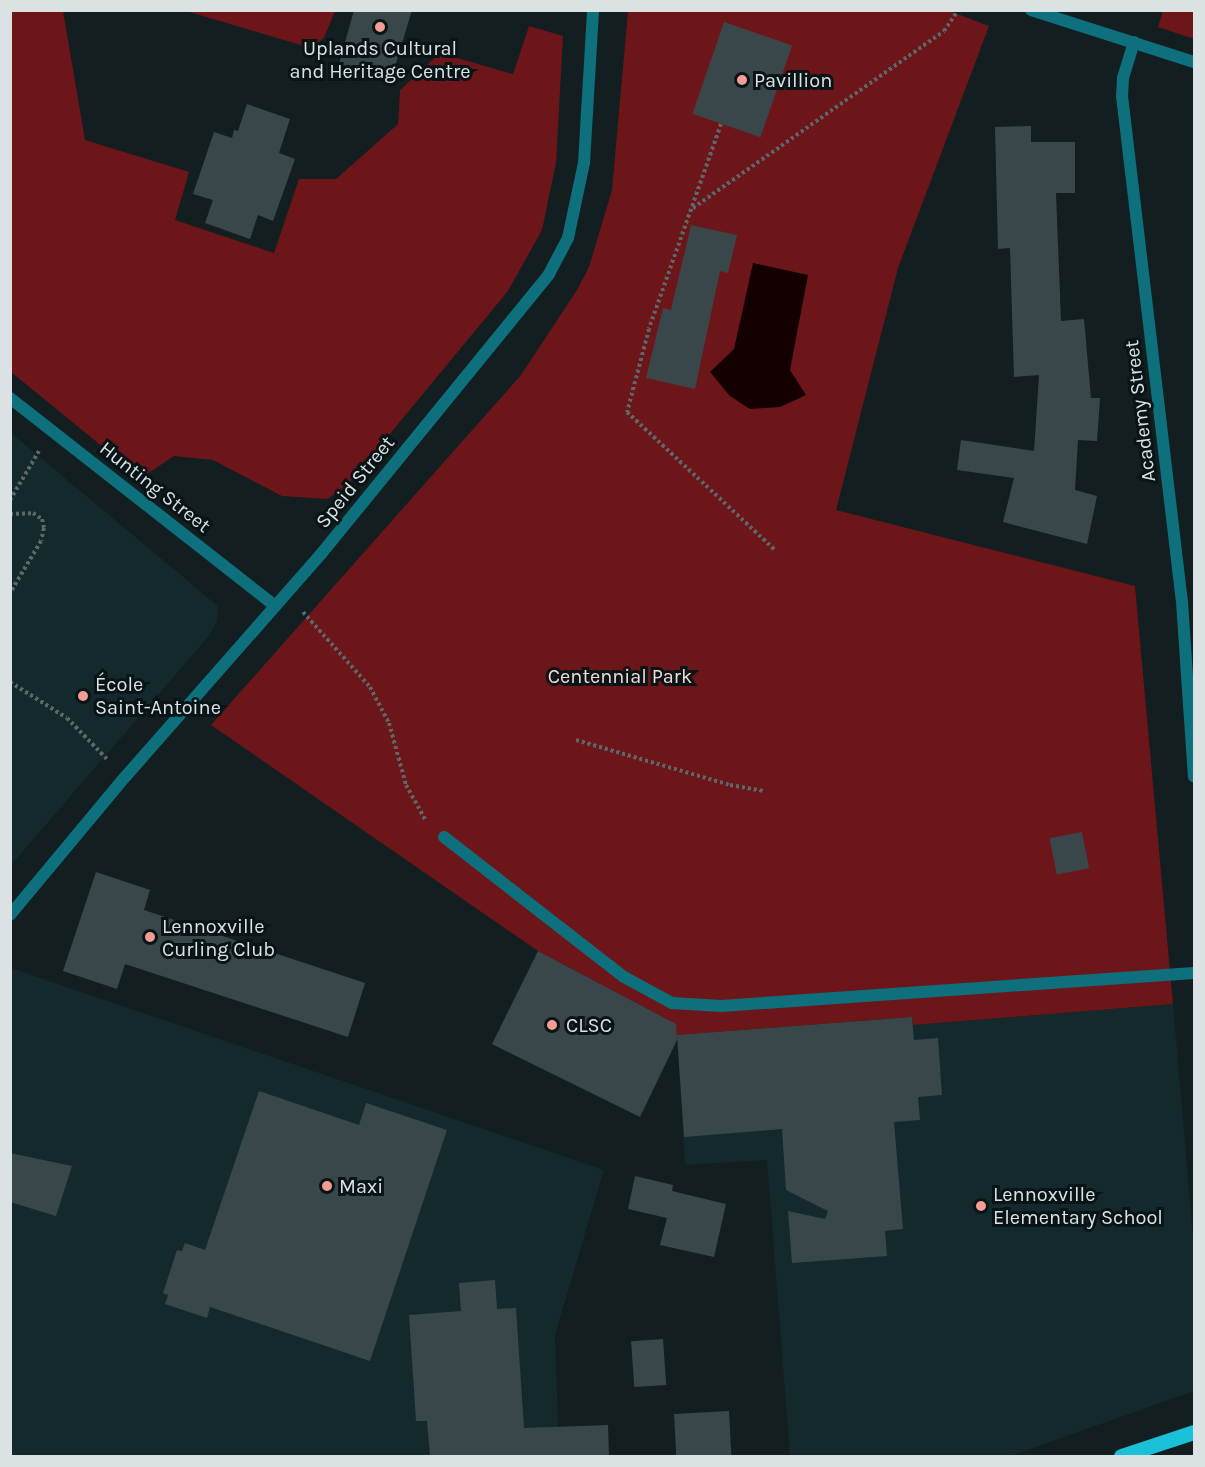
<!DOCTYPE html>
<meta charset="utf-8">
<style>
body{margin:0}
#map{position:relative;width:1205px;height:1467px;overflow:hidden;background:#121e20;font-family:Karla,sans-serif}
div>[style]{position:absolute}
.built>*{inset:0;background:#14292c}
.green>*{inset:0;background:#6c1619}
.water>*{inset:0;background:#150001}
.building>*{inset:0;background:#3a474a;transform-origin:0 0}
.path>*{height:4px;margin-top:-2px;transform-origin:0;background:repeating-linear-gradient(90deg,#5d6769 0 3px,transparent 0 6px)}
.lane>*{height:12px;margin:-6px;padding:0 6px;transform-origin:6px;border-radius:6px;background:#0e6f7d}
.street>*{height:12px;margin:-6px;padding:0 6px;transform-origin:6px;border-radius:6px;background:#0e6f7d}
.primary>*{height:15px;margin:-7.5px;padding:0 7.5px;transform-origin:7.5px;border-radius:7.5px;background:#19c0d7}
.dots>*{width:16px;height:16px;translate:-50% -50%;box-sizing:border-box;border:3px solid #091416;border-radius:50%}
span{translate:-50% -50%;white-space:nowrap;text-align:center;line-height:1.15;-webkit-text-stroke:6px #091416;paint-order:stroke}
.poi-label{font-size:20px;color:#dae2e3}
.left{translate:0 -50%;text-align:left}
.street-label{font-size:20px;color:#dae2e3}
.park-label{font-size:20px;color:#f6dad8}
.frame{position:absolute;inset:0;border:12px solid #dae2e3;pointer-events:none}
</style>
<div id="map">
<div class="built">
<div style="clip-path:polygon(11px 433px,218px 606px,217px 621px,209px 636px,11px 865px)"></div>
<div style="clip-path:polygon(11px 968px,604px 1170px,555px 1335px,559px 1456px,11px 1456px)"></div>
<div style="clip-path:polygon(1173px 1004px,1194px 1248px,1194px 1391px,1010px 1456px,790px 1456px,767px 1160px,685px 1165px,677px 1035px,912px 1017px,913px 1025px)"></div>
</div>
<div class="green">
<div style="clip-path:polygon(947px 10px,989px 26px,898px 268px,836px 510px,1135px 586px,1173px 1004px,913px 1025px,912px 1017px,677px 1035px,675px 1039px,670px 1021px,538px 951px,211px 725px,521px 375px,577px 290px,589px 267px,612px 190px,628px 11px)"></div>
<div style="clip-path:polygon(10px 11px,63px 11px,85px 140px,189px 172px,175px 220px,274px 253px,299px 179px,336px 179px,398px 124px,400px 90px,440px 53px,513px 74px,529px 26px,563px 36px,556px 163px,542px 230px,508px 291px,346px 487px,327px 499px,282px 496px,213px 460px,174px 456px,141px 478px,11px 372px)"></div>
<div style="clip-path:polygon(186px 11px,335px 11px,324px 38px,311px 48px)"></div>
<div style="clip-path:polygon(1163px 11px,1194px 11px,1194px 39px,1158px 27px)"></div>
</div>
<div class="water">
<div style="clip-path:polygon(753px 263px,808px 275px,790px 370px,806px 395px,780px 407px,750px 409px,730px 396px,710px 372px,734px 349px)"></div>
</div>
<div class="building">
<div style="clip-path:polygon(354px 10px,412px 10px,391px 80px,339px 64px)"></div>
<div style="left:724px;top:22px;width:72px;height:97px;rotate:19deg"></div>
<div style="clip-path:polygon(247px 104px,290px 119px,279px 153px,295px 159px,273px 221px,258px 215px,250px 239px,205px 223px,213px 200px,193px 194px,214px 132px,232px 138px,234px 130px,238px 131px)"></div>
<div style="clip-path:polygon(1031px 126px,1031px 142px,1075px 142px,1075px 193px,1056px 193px,1061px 321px,1084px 319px,1091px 398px,1100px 398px,1097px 441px,1078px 440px,1075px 490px,1097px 496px,1087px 544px,1003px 522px,1014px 478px,957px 470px,961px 440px,1034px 451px,1039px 375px,1014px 377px,1010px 248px,998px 249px,995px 127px)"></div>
<div style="clip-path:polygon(691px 225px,737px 235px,728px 273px,720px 271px,695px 389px,646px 378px,663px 308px,671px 310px)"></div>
<div style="left:1082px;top:832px;width:37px;height:33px;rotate:79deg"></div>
<div style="clip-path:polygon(96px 872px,150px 890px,144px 910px,365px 983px,348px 1037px,125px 964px,117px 989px,63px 971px)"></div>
<div style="clip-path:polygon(538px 951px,676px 1024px,677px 1040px,640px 1117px,492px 1044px)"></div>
<div style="clip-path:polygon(912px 1017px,914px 1040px,938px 1038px,942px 1095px,918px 1097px,920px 1120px,894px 1122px,903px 1229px,885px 1231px,887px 1256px,792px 1263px,788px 1211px,825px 1219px,828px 1211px,786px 1190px,782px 1129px,684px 1137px,677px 1035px)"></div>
<div style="clip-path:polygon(259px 1091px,359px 1125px,366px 1103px,447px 1130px,370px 1361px,210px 1307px,207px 1318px,165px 1304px,168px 1295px,163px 1293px,177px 1250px,182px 1251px,185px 1243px,205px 1250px)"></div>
<div style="clip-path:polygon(10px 1153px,72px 1166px,56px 1216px,10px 1202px)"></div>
<div style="clip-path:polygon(635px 1176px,673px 1185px,672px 1191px,726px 1204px,714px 1257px,660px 1245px,667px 1218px,628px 1209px)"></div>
<div style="clip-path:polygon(495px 1280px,497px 1309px,516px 1308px,524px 1428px,608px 1425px,609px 1456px,430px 1456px,427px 1421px,416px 1421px,409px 1315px,461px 1311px,459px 1283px)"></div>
<div style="left:663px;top:1339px;width:46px;height:32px;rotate:86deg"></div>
<div style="left:729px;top:1411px;width:45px;height:55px;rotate:87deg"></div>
</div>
<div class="path">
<div style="left:721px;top:124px;width:217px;rotate:109.4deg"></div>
<div style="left:649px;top:329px;width:86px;rotate:104.8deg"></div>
<div style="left:627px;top:412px;width:202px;rotate:43deg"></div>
<div style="left:693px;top:208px;width:307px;rotate:-35.2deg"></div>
<div style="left:944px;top:31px;width:25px;rotate:-56deg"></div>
<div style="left:10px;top:500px;width:57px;rotate:-59.4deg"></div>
<div style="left:10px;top:514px;width:23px;rotate:-2deg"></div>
<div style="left:33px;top:513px;width:11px;rotate:34deg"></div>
<div style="left:42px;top:519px;width:9px;rotate:77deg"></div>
<div style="left:44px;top:528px;width:13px;rotate:103deg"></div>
<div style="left:41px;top:541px;width:61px;rotate:120.8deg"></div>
<div style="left:303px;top:612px;width:101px;rotate:48.2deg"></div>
<div style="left:370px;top:687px;width:41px;rotate:62.2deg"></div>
<div style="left:389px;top:723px;width:64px;rotate:74.7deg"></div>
<div style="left:406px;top:785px;width:41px;rotate:60.9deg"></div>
<div style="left:10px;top:682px;width:67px;rotate:32.3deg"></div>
<div style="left:67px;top:718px;width:57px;rotate:45.7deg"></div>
<div style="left:576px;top:740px;width:160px;rotate:16.3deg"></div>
<div style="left:730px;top:785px;width:35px;rotate:10deg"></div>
</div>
<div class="lane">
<div style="left:444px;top:837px;width:228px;rotate:37.9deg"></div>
<div style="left:624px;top:977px;width:55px;rotate:28.4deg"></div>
<div style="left:672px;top:1003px;width:49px;rotate:3.5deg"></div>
<div style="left:721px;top:1006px;width:474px;rotate:-4deg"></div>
</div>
<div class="street">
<div style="left:1031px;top:10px;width:171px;rotate:17.7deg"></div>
<div style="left:1134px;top:42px;width:38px;rotate:107deg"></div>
<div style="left:1123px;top:78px;width:18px;rotate:93deg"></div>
<div style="left:1122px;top:96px;width:510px;rotate:83.24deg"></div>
<div style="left:1182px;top:602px;width:175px;rotate:86.1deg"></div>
<div style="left:10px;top:398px;width:337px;rotate:38.1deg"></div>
<div style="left:10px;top:915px;width:181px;rotate:-50.2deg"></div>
<div style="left:126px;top:776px;width:295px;rotate:-48.7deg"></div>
<div style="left:321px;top:554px;width:361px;rotate:-50.8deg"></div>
<div style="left:549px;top:274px;width:41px;rotate:-62.2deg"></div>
<div style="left:568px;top:238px;width:77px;rotate:-78deg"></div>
<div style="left:584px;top:163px;width:153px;rotate:-86.6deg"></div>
</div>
<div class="primary">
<div style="left:1121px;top:1456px;width:77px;rotate:-18.2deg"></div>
</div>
<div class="dots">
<div style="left:380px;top:27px;background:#f59c95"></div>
<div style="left:742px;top:80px;background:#f59c95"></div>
<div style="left:83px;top:696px;background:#f59c95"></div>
<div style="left:150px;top:937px;background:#f59c95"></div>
<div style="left:552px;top:1025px;background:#f59c95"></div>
<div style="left:327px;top:1186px;background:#f59c95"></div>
<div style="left:981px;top:1206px;background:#f59c95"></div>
</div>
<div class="poi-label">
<span style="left:380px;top:60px">Uplands Cultural<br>and Heritage Centre</span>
<span class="left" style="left:754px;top:80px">Pavillion</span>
<span class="left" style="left:95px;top:696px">École<br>Saint-Antoine</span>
<span class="left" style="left:162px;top:938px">Lennoxville<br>Curling Club</span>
<span class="left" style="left:566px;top:1025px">CLSC</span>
<span class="left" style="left:339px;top:1186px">Maxi</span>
<span class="left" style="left:993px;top:1206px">Lennoxville<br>Elementary School</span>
</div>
<div class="street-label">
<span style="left:1140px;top:411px;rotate:-97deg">Academy Street</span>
<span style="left:355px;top:482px;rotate:-51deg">Speid Street</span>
<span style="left:155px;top:487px;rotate:38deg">Hunting Street</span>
</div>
<div class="park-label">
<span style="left:620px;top:676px">Centennial Park</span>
</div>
<div class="frame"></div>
</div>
